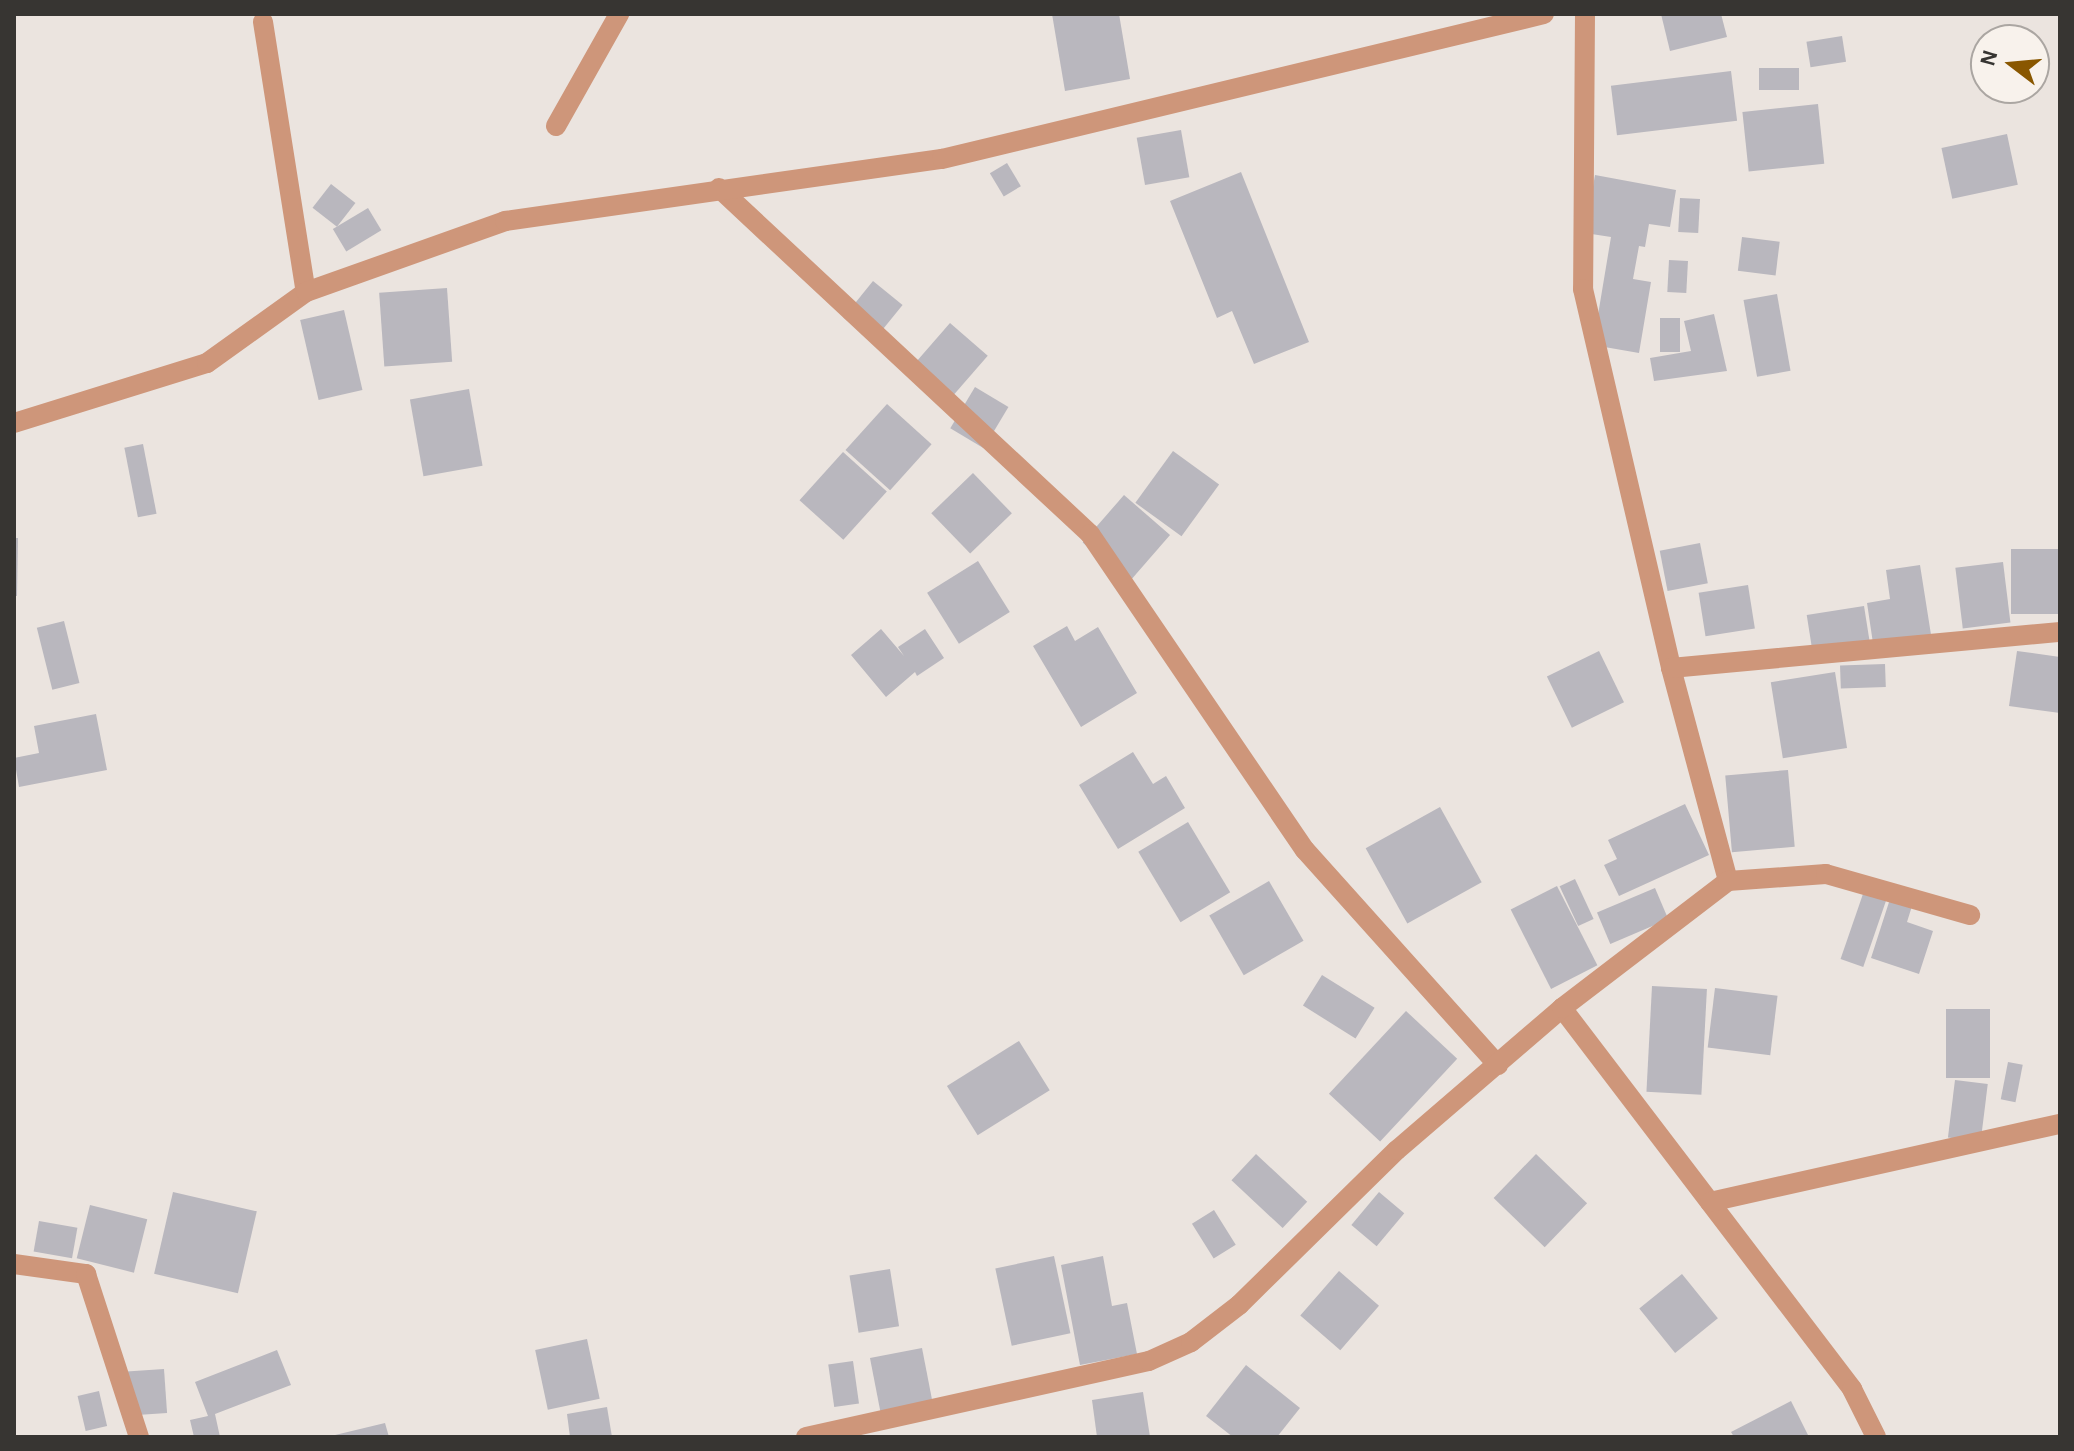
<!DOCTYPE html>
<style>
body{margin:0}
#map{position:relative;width:2074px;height:1451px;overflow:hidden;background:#ebe4df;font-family:"Alegreya Sans",sans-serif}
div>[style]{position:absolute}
.building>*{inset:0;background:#b9b7be;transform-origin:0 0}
.minor>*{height:20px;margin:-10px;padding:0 10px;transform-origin:10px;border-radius:10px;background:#ce967a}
span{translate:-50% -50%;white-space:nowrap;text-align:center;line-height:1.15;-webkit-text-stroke:7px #f8f2ec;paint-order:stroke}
.frame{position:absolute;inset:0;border:16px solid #373532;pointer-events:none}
.north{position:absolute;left:1970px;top:24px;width:80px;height:80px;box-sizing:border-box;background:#f8f2ec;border:2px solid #aba6a2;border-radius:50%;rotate:286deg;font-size:22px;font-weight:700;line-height:32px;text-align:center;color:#373532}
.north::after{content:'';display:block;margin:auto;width:28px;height:36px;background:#895700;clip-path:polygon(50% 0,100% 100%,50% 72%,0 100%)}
</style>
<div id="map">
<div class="building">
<div style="clip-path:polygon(1052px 14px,1119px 14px,1130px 79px,1065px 91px)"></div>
<div style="clip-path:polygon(1661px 14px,1721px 14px,1727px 37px,1670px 51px)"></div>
<div style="left:1842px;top:36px;width:26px;height:36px;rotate:81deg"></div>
<div style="left:1759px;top:68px;width:40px;height:22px"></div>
<div style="left:1731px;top:71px;width:50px;height:121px;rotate:83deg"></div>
<div style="left:1818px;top:104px;width:60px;height:76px;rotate:84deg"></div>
<div style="left:1181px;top:130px;width:48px;height:45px;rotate:80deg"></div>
<div style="left:2007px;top:134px;width:52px;height:67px;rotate:78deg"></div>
<div style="left:1007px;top:163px;width:27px;height:20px;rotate:59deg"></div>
<div style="clip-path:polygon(1241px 172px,1309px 342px,1254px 364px,1232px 311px,1217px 318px,1170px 201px)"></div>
<div style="clip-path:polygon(1595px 175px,1676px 190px,1670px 227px,1649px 224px,1645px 247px,1639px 246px,1633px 279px,1651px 282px,1639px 353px,1593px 345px,1611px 237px,1585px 233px)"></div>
<div style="left:331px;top:184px;width:31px;height:30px;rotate:38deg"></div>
<div style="left:1680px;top:198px;width:20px;height:34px;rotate:3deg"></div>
<div style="left:368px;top:208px;width:26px;height:41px;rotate:59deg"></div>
<div style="left:1742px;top:237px;width:38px;height:34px;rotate:7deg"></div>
<div style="left:1669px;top:260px;width:19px;height:32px;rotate:3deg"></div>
<div style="left:873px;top:281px;width:38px;height:47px;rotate:39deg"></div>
<div style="left:447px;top:288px;width:74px;height:68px;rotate:86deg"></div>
<div style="left:1777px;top:294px;width:78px;height:34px;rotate:80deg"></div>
<div style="left:344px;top:310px;width:82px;height:45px;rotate:77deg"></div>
<div style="clip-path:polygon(1714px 314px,1727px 371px,1654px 381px,1650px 358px,1691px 351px,1684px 321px)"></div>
<div style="left:1660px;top:318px;width:20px;height:34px"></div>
<div style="left:950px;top:323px;width:50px;height:64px;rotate:41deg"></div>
<div style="left:975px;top:387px;width:39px;height:48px;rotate:31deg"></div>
<div style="left:469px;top:389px;width:78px;height:60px;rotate:80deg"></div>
<div style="left:887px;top:404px;width:60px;height:62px;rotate:42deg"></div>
<div style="left:143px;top:444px;width:71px;height:19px;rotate:79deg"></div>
<div style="left:1173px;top:451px;width:57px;height:64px;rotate:36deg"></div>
<div style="left:843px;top:452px;width:59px;height:65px;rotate:42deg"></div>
<div style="left:973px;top:473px;width:56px;height:58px;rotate:46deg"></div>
<div style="left:1124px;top:495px;width:61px;height:63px;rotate:41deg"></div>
<div style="clip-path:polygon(14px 538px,18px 538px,17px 596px,14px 596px)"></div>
<div style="left:1700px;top:543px;width:41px;height:41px;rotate:79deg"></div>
<div style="left:2060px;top:549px;width:65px;height:49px;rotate:90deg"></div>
<div style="left:978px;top:561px;width:60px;height:60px;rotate:58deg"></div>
<div style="left:2003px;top:562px;width:61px;height:48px;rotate:83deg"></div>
<div style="clip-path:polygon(1920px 565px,1932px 641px,1874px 650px,1867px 603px,1890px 599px,1886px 570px)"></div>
<div style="left:1748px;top:585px;width:44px;height:50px;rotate:81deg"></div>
<div style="left:1864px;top:606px;width:37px;height:58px;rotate:81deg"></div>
<div style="left:64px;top:621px;width:64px;height:28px;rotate:76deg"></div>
<div style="clip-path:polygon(1067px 626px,1075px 641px,1098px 627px,1137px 693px,1081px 727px,1033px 646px)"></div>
<div style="clip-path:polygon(881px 629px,904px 656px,898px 647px,925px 629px,944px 658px,917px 676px,915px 672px,886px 697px,851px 655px)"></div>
<div style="left:1599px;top:651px;width:57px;height:58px;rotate:64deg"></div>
<div style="clip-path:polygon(2017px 651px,2060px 657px,2060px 713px,2009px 706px)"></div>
<div style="left:1885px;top:664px;width:23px;height:45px;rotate:88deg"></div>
<div style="left:1835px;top:672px;width:77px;height:65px;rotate:81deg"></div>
<div style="clip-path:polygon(96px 714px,107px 770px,19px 787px,14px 758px,39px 753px,34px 726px)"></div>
<div style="clip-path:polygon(1133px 752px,1153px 784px,1166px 776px,1185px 808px,1118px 849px,1079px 785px)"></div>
<div style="left:1788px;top:770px;width:77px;height:63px;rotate:85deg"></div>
<div style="clip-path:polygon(1685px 804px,1709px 855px,1619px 896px,1604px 865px,1617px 859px,1608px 840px)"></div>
<div style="left:1440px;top:807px;width:86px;height:85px;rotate:61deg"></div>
<div style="left:1188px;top:822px;width:82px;height:58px;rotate:59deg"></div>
<div style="left:1575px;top:879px;width:44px;height:17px;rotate:65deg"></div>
<div style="left:1269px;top:881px;width:69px;height:69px;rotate:60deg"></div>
<div style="left:1557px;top:886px;width:89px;height:52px;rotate:63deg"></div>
<div style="left:1655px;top:888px;width:34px;height:63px;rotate:67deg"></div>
<div style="left:1864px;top:891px;width:24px;height:72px;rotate:19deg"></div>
<div style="clip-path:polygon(1890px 899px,1912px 906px,1907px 922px,1933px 931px,1919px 974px,1871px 958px)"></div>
<div style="left:1322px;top:975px;width:62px;height:36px;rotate:32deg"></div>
<div style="left:1652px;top:986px;width:55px;height:106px;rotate:3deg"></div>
<div style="left:1715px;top:988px;width:63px;height:60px;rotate:7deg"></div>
<div style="left:1990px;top:1009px;width:69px;height:44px;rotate:90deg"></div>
<div style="left:1406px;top:1011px;width:70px;height:113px;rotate:43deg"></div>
<div style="left:1019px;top:1041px;width:58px;height:85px;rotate:58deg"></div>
<div style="left:2008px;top:1062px;width:15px;height:38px;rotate:11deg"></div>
<div style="left:1955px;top:1080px;width:33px;height:58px;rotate:7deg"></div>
<div style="left:1256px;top:1154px;width:70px;height:36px;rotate:43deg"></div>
<div style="left:1536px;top:1154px;width:71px;height:61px;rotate:44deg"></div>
<div style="left:173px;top:1192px;width:86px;height:84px;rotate:13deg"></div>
<div style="left:1379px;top:1192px;width:33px;height:43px;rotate:40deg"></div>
<div style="left:90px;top:1205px;width:59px;height:55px;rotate:14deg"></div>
<div style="left:1214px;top:1210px;width:41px;height:26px;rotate:58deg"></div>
<div style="left:39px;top:1221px;width:39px;height:31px;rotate:10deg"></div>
<div style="left:1054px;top:1256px;width:79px;height:60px;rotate:78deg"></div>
<div style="clip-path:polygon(1103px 1256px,1112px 1306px,1127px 1303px,1137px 1354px,1080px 1365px,1061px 1265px)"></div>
<div style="left:890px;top:1269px;width:58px;height:41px;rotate:81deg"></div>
<div style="left:1339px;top:1271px;width:53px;height:59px;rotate:41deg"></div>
<div style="left:1682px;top:1274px;width:57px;height:55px;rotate:51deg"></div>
<div style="left:587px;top:1339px;width:61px;height:53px;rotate:78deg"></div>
<div style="left:922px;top:1348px;width:56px;height:53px;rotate:79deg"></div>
<div style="clip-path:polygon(277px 1350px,291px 1385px,215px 1414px,220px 1437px,194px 1437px,190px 1420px,208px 1416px,195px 1382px)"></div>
<div style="left:853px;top:1361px;width:43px;height:25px;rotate:82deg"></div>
<div style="clip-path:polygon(1246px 1365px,1300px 1408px,1277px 1437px,1233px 1437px,1206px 1416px)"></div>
<div style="left:164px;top:1369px;width:44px;height:41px;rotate:86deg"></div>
<div style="left:99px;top:1391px;width:36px;height:22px;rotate:77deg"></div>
<div style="clip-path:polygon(1143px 1392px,1150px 1437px,1097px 1437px,1092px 1400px)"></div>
<div style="clip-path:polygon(1791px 1401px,1809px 1437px,1734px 1437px,1731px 1432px)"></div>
<div style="clip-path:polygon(607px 1407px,612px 1437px,570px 1437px,567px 1414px)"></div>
<div style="clip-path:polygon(385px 1423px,389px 1437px,331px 1437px,331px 1436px)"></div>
</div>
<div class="minor">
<div style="left:1585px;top:14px;width:275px;rotate:90.4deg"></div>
<div style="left:1583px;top:289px;width:389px;rotate:76.9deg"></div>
<div style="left:1671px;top:668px;width:220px;rotate:75deg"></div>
<div style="left:263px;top:22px;width:273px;rotate:81deg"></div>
<div style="left:556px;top:126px;width:129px;rotate:-60.6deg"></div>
<div style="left:719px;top:188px;width:507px;rotate:43deg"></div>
<div style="left:1090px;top:534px;width:382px;rotate:55.8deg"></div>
<div style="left:1305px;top:850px;width:289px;rotate:48.1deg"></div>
<div style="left:14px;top:423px;width:202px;rotate:-17.3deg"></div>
<div style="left:207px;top:363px;width:122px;rotate:-35.6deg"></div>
<div style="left:306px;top:292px;width:211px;rotate:-19.6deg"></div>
<div style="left:505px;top:221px;width:441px;rotate:-8.1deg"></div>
<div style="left:942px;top:159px;width:619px;rotate:-13.54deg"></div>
<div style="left:1671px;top:668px;width:391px;rotate:-5.3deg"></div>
<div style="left:1562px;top:1008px;width:479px;rotate:52.7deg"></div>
<div style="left:1852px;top:1389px;width:54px;rotate:63.4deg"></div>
<div style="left:1710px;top:1202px;width:359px;rotate:-12.6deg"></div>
<div style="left:14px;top:1264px;width:73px;rotate:7.9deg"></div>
<div style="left:86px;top:1274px;width:171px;rotate:72deg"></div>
<div style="left:806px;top:1437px;width:351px;rotate:-12.5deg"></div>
<div style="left:1149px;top:1361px;width:46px;rotate:-24.3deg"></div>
<div style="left:1191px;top:1342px;width:61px;rotate:-37.6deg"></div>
<div style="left:1239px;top:1305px;width:221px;rotate:-44.5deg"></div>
<div style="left:1397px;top:1150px;width:218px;rotate:-40.7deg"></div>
<div style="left:1562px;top:1008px;width:209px;rotate:-37.4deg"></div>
<div style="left:1728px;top:881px;width:98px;rotate:-4.1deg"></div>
<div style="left:1826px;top:874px;width:150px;rotate:15.9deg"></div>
</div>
<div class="frame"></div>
<div class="north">N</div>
</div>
